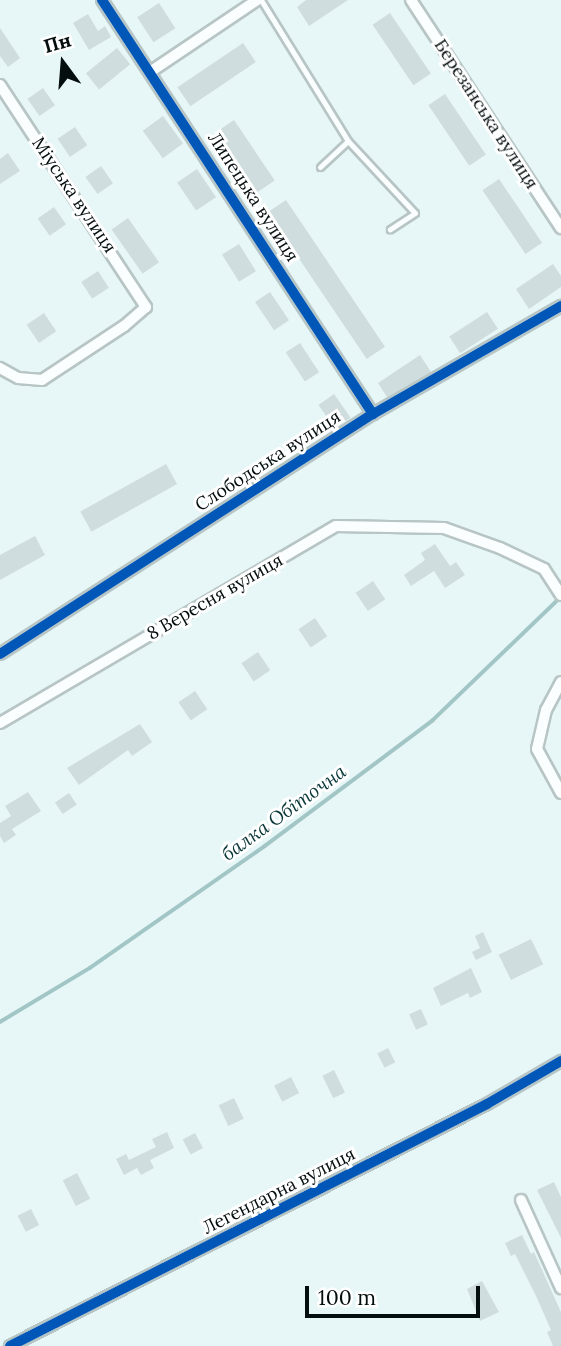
<!DOCTYPE html>
<meta charset="utf-8">
<style>
body{margin:0}
#map{position:relative;width:561px;height:1346px;overflow:hidden;background:#e7f7f7;font-family:Lora,serif}
div>[style]{position:absolute}
.stream>*{height:3.5px;margin:-1.75px;padding:0 1.75px;transform-origin:1.75px;border-radius:1.75px;background:#a2c5c6}
.building>*{inset:0;background:#d0ddde;transform-origin:0 0}
.roads{filter:drop-shadow(2px 0 #b8c5c5) drop-shadow(-2px 0 #b8c5c5) drop-shadow(0 2px #b8c5c5) drop-shadow(0 -2px #b8c5c5)}
.lane>*{height:5px;margin:-2.5px;padding:0 2.5px;transform-origin:2.5px;border-radius:2.5px;background:#fbfefe}
.street>*{height:10px;margin:-5px;padding:0 5px;transform-origin:5px;border-radius:5px;background:#fbfefe}
.cycleway>*{height:10px;margin:-5px;padding:0 5px;transform-origin:5px;border-radius:5px;background:#0057b8}
span{translate:-50% -50%;white-space:nowrap;text-align:center;line-height:1.15;-webkit-text-stroke:6px #fff;paint-order:stroke}
.street-label{font-size:18px;color:#050e0e}
.water-label{font-size:19px;color:#093638;font-style:italic}
.north{position:absolute;left:28px;top:28px;width:70px;height:70px;-webkit-text-stroke:5px #fff;paint-order:stroke;rotate:344deg;font-size:19px;font-weight:700;line-height:28px;text-align:center;color:#050e0e}
.north::after{content:'';display:block;margin:auto;width:24px;height:32px;background:#050e0e;clip-path:polygon(50% 0,100% 100%,50% 72%,0 100%)}
.scale{position:absolute;left:305px;top:1286px;width:175px;height:32px;box-sizing:border-box;border:4px solid #050e0e;border-top:0;padding-left:9px;font-size:21px;line-height:24px;white-space:nowrap;color:#050e0e;-webkit-text-stroke:5px #fff;paint-order:stroke}
</style>
<div id="map">
<div class="stream">
<div style="left:0;top:1022px;width:105px;rotate:-31deg"></div>
<div style="left:90px;top:968px;width:213px;rotate:-34.9deg"></div>
<div style="left:265px;top:846px;width:209px;rotate:-36.8deg"></div>
<div style="left:432px;top:721px;width:178px;rotate:-43.9deg"></div>
</div>
<div class="building">
<div style="clip-path:polygon(306px 0,348px 0,309px 26px,297px 7px)"></div>
<div style="left:159px;top:3px;width:30px;height:26px;rotate:57deg"></div>
<div style="left:390px;top:13px;width:73px;height:21px;rotate:56deg"></div>
<div style="clip-path:polygon(88px 14px,98px 31px,105px 26px,111px 37px,89px 50px,73px 23px)"></div>
<div style="clip-path:polygon(0 28px,20px 58px,8px 67px,0 56px)"></div>
<div style="left:243px;top:43px;width:23px;height:79px;rotate:56deg"></div>
<div style="left:117px;top:48px;width:21px;height:40px;rotate:51deg"></div>
<div style="left:43px;top:88px;width:21px;height:19px;rotate:55deg"></div>
<div style="left:445px;top:94px;width:73px;height:20px;rotate:56deg"></div>
<div style="left:163px;top:116px;width:34px;height:25px;rotate:54deg"></div>
<div style="left:234px;top:120px;width:73px;height:22px;rotate:56deg"></div>
<div style="left:75px;top:127px;width:22px;height:21px;rotate:56deg"></div>
<div style="clip-path:polygon(8px 153px,20px 171px,0 184px,0 159px)"></div>
<div style="left:101px;top:166px;width:21px;height:19px;rotate:55deg"></div>
<div style="left:197px;top:169px;width:34px;height:24px;rotate:56deg"></div>
<div style="left:499px;top:179px;width:77px;height:20px;rotate:56deg"></div>
<div style="left:286px;top:200px;width:177px;height:22px;rotate:56deg"></div>
<div style="left:54px;top:207px;width:21px;height:20px;rotate:55deg"></div>
<div style="left:128px;top:218px;width:54px;height:20px;rotate:55deg"></div>
<div style="left:239px;top:244px;width:32px;height:20px;rotate:58deg"></div>
<div style="clip-path:polygon(553px 264px,561px 276px,561px 287px,529px 309px,516px 289px)"></div>
<div style="left:98px;top:271px;width:20px;height:20px;rotate:57deg"></div>
<div style="left:270px;top:292px;width:34px;height:18px;rotate:56deg"></div>
<div style="left:487px;top:312px;width:20px;height:45px;rotate:57deg"></div>
<div style="left:44px;top:313px;width:22px;height:21px;rotate:56deg"></div>
<div style="left:300px;top:343px;width:35px;height:17px;rotate:57deg"></div>
<div style="clip-path:polygon(420px 355px,431px 372px,387px 397px,378px 383px)"></div>
<div style="left:334px;top:394px;width:29px;height:19px;rotate:55deg"></div>
<div style="left:166px;top:464px;width:23px;height:98px;rotate:61deg"></div>
<div style="clip-path:polygon(35px 536px,45px 555px,0 580px,0 555px)"></div>
<div style="clip-path:polygon(435px 544px,450px 566px,456px 562px,465px 575px,445px 588px,434px 571px,411px 586px,404px 575px,425px 560px,421px 553px)"></div>
<div style="left:373px;top:581px;width:22px;height:21px;rotate:56deg"></div>
<div style="left:315px;top:618px;width:22px;height:20px;rotate:56deg"></div>
<div style="left:258px;top:652px;width:22px;height:20px;rotate:56deg"></div>
<div style="left:195px;top:691px;width:22px;height:20px;rotate:56deg"></div>
<div style="clip-path:polygon(140px 724px,152px 742px,132px 756px,128px 750px,79px 785px,67px 768px)"></div>
<div style="clip-path:polygon(28px 792px,41px 811px,12px 829px,16px 835px,4px 843px,0 836px,0 823px,11px 816px,5px 806px)"></div>
<div style="left:69px;top:793px;width:14px;height:17px;rotate:56deg"></div>
<div style="clip-path:polygon(483px 932px,492px 952px,476px 960px,472px 952px,480px 948px,475px 936px)"></div>
<div style="left:531px;top:939px;width:28px;height:36px;rotate:64deg"></div>
<div style="clip-path:polygon(471px 968px,482px 992px,470px 998px,468px 993px,441px 1006px,433px 988px)"></div>
<div style="left:421px;top:1009px;width:17px;height:13px;rotate:66deg"></div>
<div style="left:388px;top:1048px;width:16px;height:12px;rotate:63deg"></div>
<div style="left:334px;top:1070px;width:25px;height:13px;rotate:64deg"></div>
<div style="left:291px;top:1077px;width:18px;height:19px;rotate:63deg"></div>
<div style="left:234px;top:1098px;width:23px;height:17px;rotate:65deg"></div>
<div style="clip-path:polygon(167px 1132px,174px 1148px,150px 1160px,154px 1168px,141px 1175px,137px 1168px,124px 1175px,116px 1159px,126px 1154px,129px 1160px,156px 1147px,152px 1139px)"></div>
<div style="left:195px;top:1133px;width:17px;height:14px;rotate:62deg"></div>
<div style="left:77px;top:1173px;width:29px;height:16px;rotate:63deg"></div>
<div style="clip-path:polygon(554px 1182px,561px 1197px,561px 1238px,537px 1190px)"></div>
<div style="left:31px;top:1209px;width:18px;height:15px;rotate:63deg"></div>
<div style="clip-path:polygon(522px 1235px,531px 1254px,534px 1252px,561px 1312px,561px 1346px,553px 1346px,547px 1332px,551px 1330px,536px 1296px,515px 1254px,511px 1256px,505px 1243px)"></div>
<div style="clip-path:polygon(482px 1281px,499px 1312px,480px 1321px,467px 1289px)"></div>
</div>
<div class="roads">
<div class="lane">
<div style="left:261px;top:0;width:166px;rotate:58.3deg"></div>
<div style="left:348px;top:141px;width:98px;rotate:47.1deg"></div>
<div style="left:415px;top:213px;width:30px;rotate:147deg"></div>
<div style="left:320px;top:167px;width:38px;rotate:-43deg"></div>
</div>
<div class="street">
<div style="left:102px;top:0;width:495px;rotate:56.8deg"></div>
<div style="left:411px;top:0;width:273px;rotate:56.7deg"></div>
<div style="left:150px;top:72px;width:129px;rotate:-33.9deg"></div>
<div style="left:0;top:85px;width:266px;rotate:56.7deg"></div>
<div style="left:146px;top:307px;width:29px;rotate:139deg"></div>
<div style="left:124px;top:326px;width:98px;rotate:146.6deg"></div>
<div style="left:42px;top:380px;width:24px;rotate:-175deg"></div>
<div style="left:18px;top:378px;width:21px;rotate:-151deg"></div>
<div style="left:0;top:654px;width:444px;rotate:-32.8deg"></div>
<div style="left:373px;top:414px;width:217px;rotate:-29.9deg"></div>
<div style="left:561px;top:682px;width:32px;rotate:118deg"></div>
<div style="left:546px;top:710px;width:40px;rotate:103deg"></div>
<div style="left:537px;top:749px;width:50px;rotate:61.4deg"></div>
<div style="left:0;top:723px;width:389px;rotate:-30.4deg"></div>
<div style="left:336px;top:526px;width:108px;rotate:1.1deg"></div>
<div style="left:444px;top:528px;width:59px;rotate:19.7deg"></div>
<div style="left:500px;top:548px;width:49px;rotate:25.5deg"></div>
<div style="left:544px;top:569px;width:31px;rotate:57deg"></div>
<div style="left:521px;top:1200px;width:97px;rotate:65.6deg"></div>
<div style="left:10px;top:1346px;width:535px;rotate:-26.9deg"></div>
<div style="left:487px;top:1104px;width:86px;rotate:-30.2deg"></div>
</div>
</div>
<div class="cycleway">
<div style="left:102px;top:0;width:495px;rotate:56.8deg"></div>
<div style="left:0;top:654px;width:444px;rotate:-32.8deg"></div>
<div style="left:373px;top:414px;width:217px;rotate:-29.9deg"></div>
<div style="left:10px;top:1346px;width:535px;rotate:-26.9deg"></div>
<div style="left:487px;top:1104px;width:86px;rotate:-30.2deg"></div>
</div>
<div class="street-label">
<span style="left:486px;top:114px;rotate:57deg">Березанська вулиця</span>
<span style="left:74px;top:195px;rotate:56deg">Міуська вулиця</span>
<span style="left:253px;top:197px;rotate:57deg">Липецька вулиця</span>
<span style="left:268px;top:461px;rotate:-33deg">Слободська вулиця</span>
<span style="left:215px;top:597px;rotate:-30deg">8 Вересня вулиця</span>
<span style="left:279px;top:1191px;rotate:-27deg">Легендарна вулиця</span>
</div>
<div class="water-label">
<span style="left:284px;top:813px;rotate:-36deg">балка Обіточна</span>
</div>
<div class="north">Пн</div>
<div class="scale">100 m</div>
</div>
